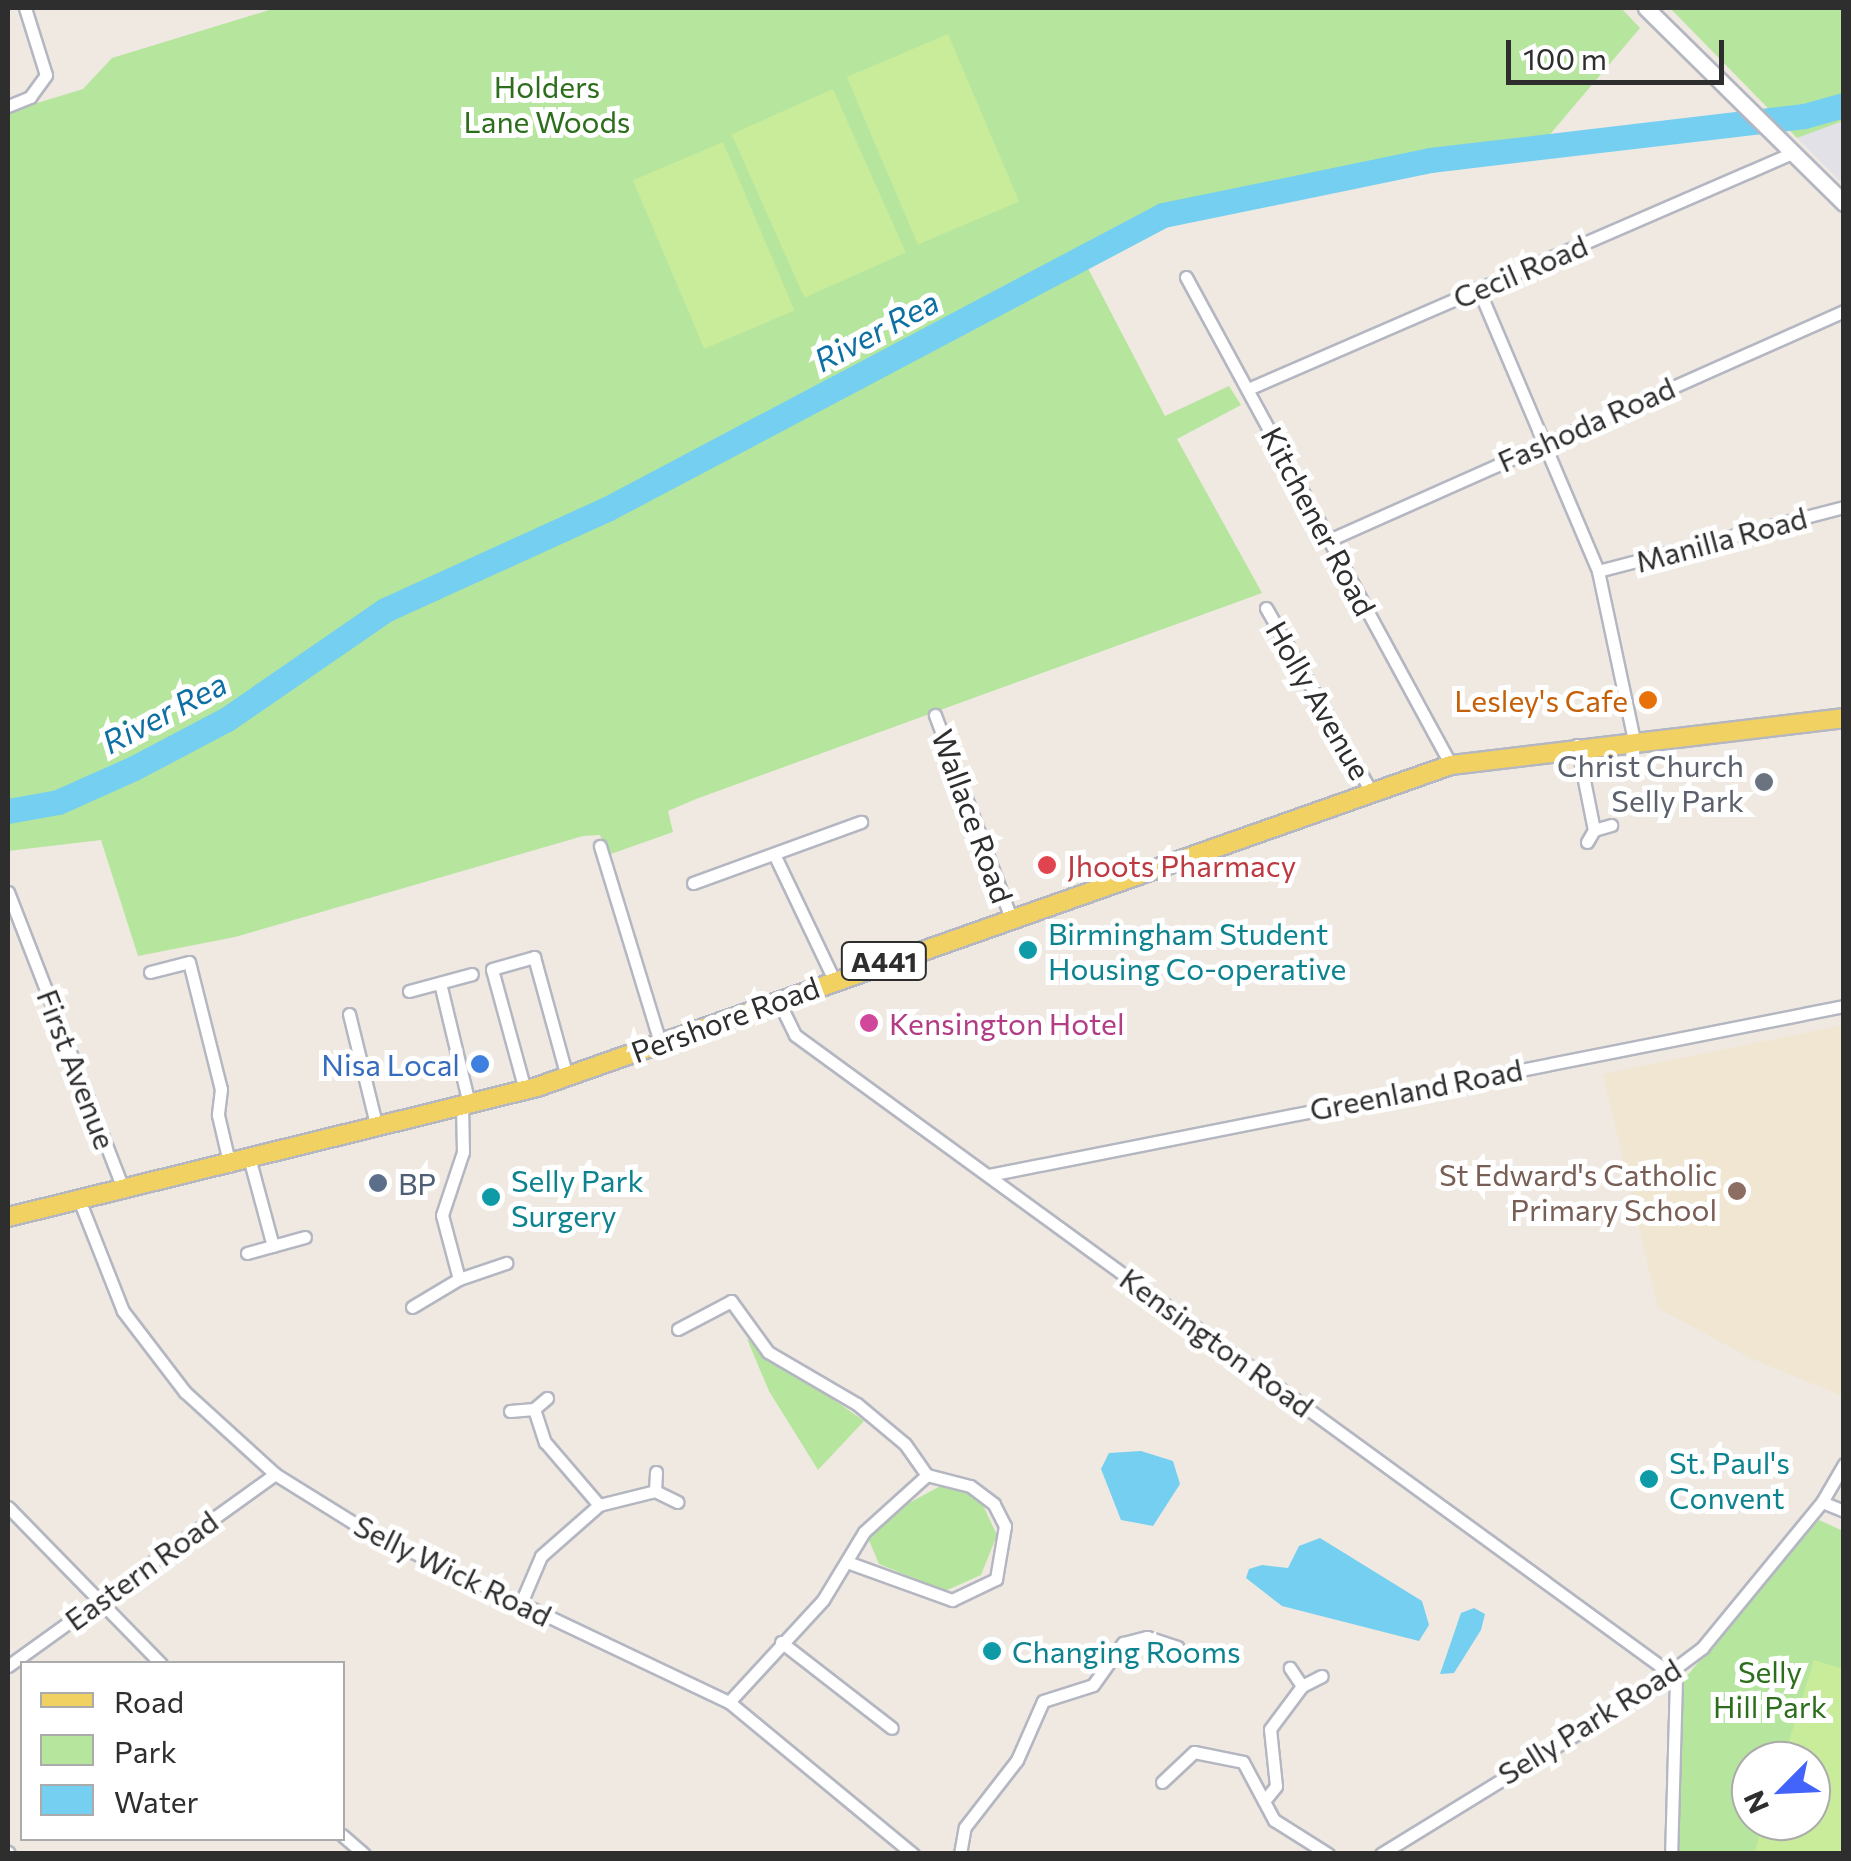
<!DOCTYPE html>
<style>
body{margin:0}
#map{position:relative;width:1851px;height:1861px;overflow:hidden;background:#efe9e1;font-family:Commissioner,sans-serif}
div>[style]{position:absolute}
.industrial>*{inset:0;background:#e3e1e8}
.education>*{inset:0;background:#f0e6d1}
.green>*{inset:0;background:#b6e59e}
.pitch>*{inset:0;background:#c9ec9a;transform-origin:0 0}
.water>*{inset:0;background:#75cff0}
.river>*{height:25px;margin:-12.5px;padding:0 12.5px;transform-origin:12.5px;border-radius:12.5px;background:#75cff0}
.roads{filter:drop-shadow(2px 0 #b4b7c1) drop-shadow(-2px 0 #b4b7c1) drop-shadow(0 2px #b4b7c1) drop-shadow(0 -2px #b4b7c1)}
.minor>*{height:11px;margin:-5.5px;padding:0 5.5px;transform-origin:5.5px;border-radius:5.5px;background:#fff}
.tertiary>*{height:15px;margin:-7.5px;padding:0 7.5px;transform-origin:7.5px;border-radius:7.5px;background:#fff}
.primary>*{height:18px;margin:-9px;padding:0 9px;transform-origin:9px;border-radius:9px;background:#f2d163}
.dots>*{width:28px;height:28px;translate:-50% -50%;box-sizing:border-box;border:5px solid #fff;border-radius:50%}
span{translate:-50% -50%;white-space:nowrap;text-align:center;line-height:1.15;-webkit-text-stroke:10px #fff;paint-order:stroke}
.shield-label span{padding:2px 8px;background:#fff;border:2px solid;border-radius:8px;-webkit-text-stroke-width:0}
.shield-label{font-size:28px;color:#2e2e2e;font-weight:700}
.park-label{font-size:30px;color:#2c6e1b}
.street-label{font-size:30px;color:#2e2e2e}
.food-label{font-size:30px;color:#c56008}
.right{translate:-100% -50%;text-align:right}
.worship-label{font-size:30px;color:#5b616d}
.health-label{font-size:30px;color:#be3a42}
.left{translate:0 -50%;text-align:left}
.culture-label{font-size:30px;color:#0d838f}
.hotel-label{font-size:30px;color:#b23c85}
.shop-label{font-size:30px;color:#366cbe}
.education-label{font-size:30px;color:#785e54}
.service-label{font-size:30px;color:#4e5e75}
.water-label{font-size:32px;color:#0d6fa3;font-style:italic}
.frame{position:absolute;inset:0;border:10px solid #2e2e2e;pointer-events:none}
.legend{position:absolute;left:20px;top:1661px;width:325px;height:180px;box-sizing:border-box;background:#fff;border:2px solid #ababab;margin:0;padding:12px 18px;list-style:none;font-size:30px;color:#2e2e2e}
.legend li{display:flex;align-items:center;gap:20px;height:50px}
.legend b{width:50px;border:2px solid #ababab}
.north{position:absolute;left:1731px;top:1741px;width:100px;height:100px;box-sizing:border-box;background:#fff;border:2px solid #ababab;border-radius:50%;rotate:246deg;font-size:28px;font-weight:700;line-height:40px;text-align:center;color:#2e2e2e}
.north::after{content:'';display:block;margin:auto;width:35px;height:45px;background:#4264fb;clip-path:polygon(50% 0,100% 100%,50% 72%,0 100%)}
.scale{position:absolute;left:1506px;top:40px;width:218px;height:45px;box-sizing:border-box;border:5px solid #2e2e2e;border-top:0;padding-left:12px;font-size:30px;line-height:35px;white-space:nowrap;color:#2e2e2e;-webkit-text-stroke:8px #fff;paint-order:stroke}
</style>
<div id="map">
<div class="industrial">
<div style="clip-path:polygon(1843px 121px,1843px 184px,1797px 138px)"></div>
</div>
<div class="education">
<div style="clip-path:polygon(1843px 1025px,1844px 1025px,1843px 1396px,1752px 1359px,1658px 1308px,1603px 1074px)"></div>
</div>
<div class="green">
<div style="clip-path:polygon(276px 8px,1621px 8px,1640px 28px,1541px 145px,1430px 160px,1163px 215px,1081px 255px,1165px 416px,1229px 386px,1241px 405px,1177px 439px,1262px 593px,696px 799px,668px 811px,673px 832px,608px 855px,600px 835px,583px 836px,235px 937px,138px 956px,101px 840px,8px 851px,8px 112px,83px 89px,112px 58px)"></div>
<div style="clip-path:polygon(1670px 8px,1843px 8px,1843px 121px,1797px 138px)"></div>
<div style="clip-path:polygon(747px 1339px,864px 1421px,818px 1470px,769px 1391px)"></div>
<div style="clip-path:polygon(944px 1484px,980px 1499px,997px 1535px,981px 1575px,945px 1591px,879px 1564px,868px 1538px,885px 1516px)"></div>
<div style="clip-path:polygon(evenodd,1819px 1520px,1843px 1531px,1843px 1853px,1679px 1854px,1680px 1684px,1819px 1520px,1751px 1761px,1811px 1761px,1811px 1821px,1751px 1821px,1751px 1761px)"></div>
</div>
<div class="pitch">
<div style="left:948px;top:34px;width:182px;height:110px;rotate:67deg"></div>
<div style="left:833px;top:89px;width:179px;height:111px;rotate:66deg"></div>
<div style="left:723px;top:142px;width:183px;height:98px;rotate:67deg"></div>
<div style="clip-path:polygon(1814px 1660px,1843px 1669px,1843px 1853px,1766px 1853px,1755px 1850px,1764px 1821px,1811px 1821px,1811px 1761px,1783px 1761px)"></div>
</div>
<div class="water">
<div style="clip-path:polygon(1141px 1451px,1173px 1461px,1180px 1484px,1153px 1526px,1121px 1520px,1101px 1469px,1109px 1453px)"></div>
<div style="clip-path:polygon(1320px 1538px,1422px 1601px,1429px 1625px,1419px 1641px,1282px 1606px,1246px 1578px,1249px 1569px,1262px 1565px,1288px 1568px,1299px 1546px)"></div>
<div style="clip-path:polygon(1474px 1608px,1485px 1614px,1481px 1630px,1454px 1673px,1440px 1674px,1461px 1613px)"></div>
</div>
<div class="river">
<div style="left:8px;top:811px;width:51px;rotate:-10.2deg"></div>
<div style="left:58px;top:802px;width:83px;rotate:-24.1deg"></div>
<div style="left:134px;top:768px;width:105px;rotate:-27.8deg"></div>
<div style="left:227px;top:719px;width:192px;rotate:-34.6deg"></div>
<div style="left:385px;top:610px;width:244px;rotate:-24.5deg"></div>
<div style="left:607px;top:509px;width:629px;rotate:-27.87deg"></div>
<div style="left:1163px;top:215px;width:273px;rotate:-11.6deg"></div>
<div style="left:1430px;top:160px;width:377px;rotate:-6.7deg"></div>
<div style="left:1804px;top:116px;width:41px;rotate:-15.4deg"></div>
</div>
<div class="roads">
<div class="minor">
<div style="left:8px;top:106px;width:24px;rotate:-22deg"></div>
<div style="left:30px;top:97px;width:27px;rotate:-54deg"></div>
<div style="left:46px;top:75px;width:70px;rotate:-107.4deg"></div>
<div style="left:1186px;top:277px;width:555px;rotate:61.5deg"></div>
<div style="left:1478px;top:288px;width:307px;rotate:67deg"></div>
<div style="left:1598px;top:571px;width:173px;rotate:78deg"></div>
<div style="left:1248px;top:389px;width:593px;rotate:-23.45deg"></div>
<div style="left:1329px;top:540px;width:564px;rotate:-23.97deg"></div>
<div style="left:1598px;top:571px;width:254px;rotate:-14.6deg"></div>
<div style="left:1266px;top:608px;width:211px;rotate:60.2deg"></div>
<div style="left:935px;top:715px;width:215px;rotate:69.5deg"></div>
<div style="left:1577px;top:745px;width:87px;rotate:78.7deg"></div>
<div style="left:1587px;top:842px;width:14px;rotate:-60deg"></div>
<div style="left:1594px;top:830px;width:18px;rotate:-16deg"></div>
<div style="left:600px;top:846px;width:205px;rotate:73deg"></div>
<div style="left:774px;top:854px;width:140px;rotate:64.5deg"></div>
<div style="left:693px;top:883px;width:179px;rotate:-20deg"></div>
<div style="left:8px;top:892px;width:321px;rotate:68.8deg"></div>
<div style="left:150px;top:972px;width:40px;rotate:-14.4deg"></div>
<div style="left:189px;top:962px;width:131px;rotate:75.9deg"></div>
<div style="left:221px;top:1089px;width:26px;rotate:97deg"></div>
<div style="left:218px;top:1115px;width:52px;rotate:76.8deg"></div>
<div style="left:440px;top:983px;width:124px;rotate:76.5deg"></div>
<div style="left:409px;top:991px;width:65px;rotate:-15.1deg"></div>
<div style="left:778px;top:1000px;width:39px;rotate:64deg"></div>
<div style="left:795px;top:1035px;width:1083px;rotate:36.1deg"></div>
<div style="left:1670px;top:1673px;width:8px;rotate:45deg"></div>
<div style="left:1676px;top:1679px;width:175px;rotate:91.6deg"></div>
<div style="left:349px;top:1014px;width:117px;rotate:76.2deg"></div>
<div style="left:525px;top:1090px;width:125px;rotate:-105.3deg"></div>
<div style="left:492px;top:969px;width:44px;rotate:-15.9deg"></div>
<div style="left:534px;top:957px;width:124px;rotate:74.6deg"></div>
<div style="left:250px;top:1161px;width:88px;rotate:74.9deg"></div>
<div style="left:989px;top:1175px;width:872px;rotate:-11.18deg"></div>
<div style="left:80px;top:1202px;width:117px;rotate:68.5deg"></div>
<div style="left:123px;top:1311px;width:102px;rotate:52.6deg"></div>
<div style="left:185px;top:1392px;width:122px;rotate:42.3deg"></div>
<div style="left:275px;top:1474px;width:100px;rotate:31.9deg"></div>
<div style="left:360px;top:1527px;width:408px;rotate:25.4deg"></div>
<div style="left:729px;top:1702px;width:239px;rotate:39.6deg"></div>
<div style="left:247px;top:1253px;width:60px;rotate:-15.4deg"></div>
<div style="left:459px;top:1279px;width:66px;rotate:-104.9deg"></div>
<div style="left:442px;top:1215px;width:66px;rotate:-71.6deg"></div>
<div style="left:463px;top:1152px;width:46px;rotate:-91.2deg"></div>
<div style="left:412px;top:1307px;width:55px;rotate:-30.8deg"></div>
<div style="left:459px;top:1279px;width:50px;rotate:-18.8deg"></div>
<div style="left:678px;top:1329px;width:60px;rotate:-27.8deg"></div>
<div style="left:731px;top:1301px;width:63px;rotate:54deg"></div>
<div style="left:768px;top:1352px;width:103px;rotate:30.3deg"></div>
<div style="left:857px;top:1404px;width:62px;rotate:39.8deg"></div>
<div style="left:905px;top:1444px;width:38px;rotate:55deg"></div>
<div style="left:927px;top:1475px;width:85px;rotate:137.9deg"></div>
<div style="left:864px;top:1532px;width:79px;rotate:121.1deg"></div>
<div style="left:823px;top:1600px;width:139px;rotate:132.7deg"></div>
<div style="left:534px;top:1409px;width:35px;rotate:72deg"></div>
<div style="left:545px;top:1442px;width:83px;rotate:49.4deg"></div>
<div style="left:510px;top:1411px;width:24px;rotate:-5deg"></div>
<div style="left:534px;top:1409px;width:17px;rotate:-40deg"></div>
<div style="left:656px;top:1472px;width:19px;rotate:93deg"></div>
<div style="left:655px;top:1491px;width:25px;rotate:26deg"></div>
<div style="left:1822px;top:1502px;width:24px;rotate:22deg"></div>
<div style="left:8px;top:1507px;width:219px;rotate:45.7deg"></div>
<div style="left:847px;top:1562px;width:112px;rotate:19.9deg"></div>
<div style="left:952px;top:1600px;width:49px;rotate:-25.5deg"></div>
<div style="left:996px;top:1579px;width:54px;rotate:-80.4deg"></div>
<div style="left:1005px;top:1526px;width:25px;rotate:-117deg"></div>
<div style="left:994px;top:1504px;width:30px;rotate:-143deg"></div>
<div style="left:970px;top:1486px;width:44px;rotate:-165.7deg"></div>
<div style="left:521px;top:1603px;width:51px;rotate:-66.9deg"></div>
<div style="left:541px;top:1556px;width:77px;rotate:-41.3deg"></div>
<div style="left:599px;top:1505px;width:58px;rotate:-14deg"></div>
<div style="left:781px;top:1642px;width:140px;rotate:37.8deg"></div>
<div style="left:8px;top:1666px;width:329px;rotate:-35.7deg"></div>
<div style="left:1302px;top:1686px;width:22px;rotate:-27deg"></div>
<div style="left:1162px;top:1782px;width:44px;rotate:-43.2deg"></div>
<div style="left:1194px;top:1752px;width:50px;rotate:11.5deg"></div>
<div style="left:1243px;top:1762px;width:66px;rotate:61.9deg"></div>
<div style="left:1274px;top:1820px;width:64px;rotate:32.2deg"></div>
<div style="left:1264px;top:1801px;width:19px;rotate:-51deg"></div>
<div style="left:1276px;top:1786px;width:57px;rotate:-96deg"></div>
<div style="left:1270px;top:1729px;width:54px;rotate:-53.3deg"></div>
<div style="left:1302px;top:1686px;width:22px;rotate:-124deg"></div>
<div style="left:342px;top:1835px;width:29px;rotate:41deg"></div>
<div style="left:8px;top:1852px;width:2px;rotate:63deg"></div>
<div style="left:960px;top:1854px;width:27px;rotate:-80deg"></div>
<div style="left:965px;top:1827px;width:85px;rotate:-52.2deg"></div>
<div style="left:1017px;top:1760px;width:64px;rotate:-66.2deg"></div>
<div style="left:1043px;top:1701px;width:52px;rotate:-17.7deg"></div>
<div style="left:1093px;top:1685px;width:52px;rotate:-54.5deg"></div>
<div style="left:1123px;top:1643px;width:25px;rotate:-14deg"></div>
<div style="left:1147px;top:1637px;width:32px;rotate:18deg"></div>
<div style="left:1381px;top:1854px;width:303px;rotate:-31.6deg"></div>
<div style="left:1639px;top:1695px;width:79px;rotate:-36.7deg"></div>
<div style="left:1702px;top:1648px;width:189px;rotate:-50.6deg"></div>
<div style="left:1822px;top:1502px;width:44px;rotate:-59.9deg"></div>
</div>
<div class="tertiary">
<div style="left:1646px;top:8px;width:278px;rotate:44.6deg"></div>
</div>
<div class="primary">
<div style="left:8px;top:1217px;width:545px;rotate:-13.81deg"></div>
<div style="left:537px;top:1087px;width:969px;rotate:-19.41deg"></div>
<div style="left:1451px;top:765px;width:396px;rotate:-6.8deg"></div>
</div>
</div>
<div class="dots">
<div style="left:1648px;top:700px;background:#e8710a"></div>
<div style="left:1764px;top:782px;background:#6b7280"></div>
<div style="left:1047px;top:865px;background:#e0444e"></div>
<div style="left:1028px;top:950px;background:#0f9aa8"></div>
<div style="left:869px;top:1023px;background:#d1479c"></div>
<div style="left:480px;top:1064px;background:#3f7fe0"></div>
<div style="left:378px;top:1183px;background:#5c6f8a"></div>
<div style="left:1737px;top:1191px;background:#8d6e63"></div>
<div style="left:491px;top:1197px;background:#0f9aa8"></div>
<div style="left:1649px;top:1479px;background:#0f9aa8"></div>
<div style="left:992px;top:1651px;background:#0f9aa8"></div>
</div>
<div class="shield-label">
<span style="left:884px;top:961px">A441</span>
</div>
<div class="park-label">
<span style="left:547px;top:103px">Holders<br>Lane Woods</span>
<span style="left:1770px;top:1688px">Selly<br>Hill Park</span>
</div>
<div class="street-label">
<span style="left:1520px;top:271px;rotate:-23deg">Cecil Road</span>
<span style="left:1586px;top:424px;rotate:-24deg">Fashoda Road</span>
<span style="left:1319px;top:521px;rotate:62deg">Kitchener Road</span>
<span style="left:1721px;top:539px;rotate:-15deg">Manilla Road</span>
<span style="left:1319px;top:700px;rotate:60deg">Holly Avenue</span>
<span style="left:973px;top:816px;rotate:70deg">Wallace Road</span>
<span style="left:725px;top:1019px;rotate:-20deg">Pershore Road</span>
<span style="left:77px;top:1069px;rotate:69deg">First Avenue</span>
<span style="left:1416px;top:1089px;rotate:-11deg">Greenland Road</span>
<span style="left:1217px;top:1342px;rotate:36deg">Kensington Road</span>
<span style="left:141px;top:1570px;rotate:-36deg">Eastern Road</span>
<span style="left:453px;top:1570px;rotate:26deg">Selly Wick Road</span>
<span style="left:1589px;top:1721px;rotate:-32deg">Selly Park Road</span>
</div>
<div class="food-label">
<span class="right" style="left:1628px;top:700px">Lesley's Cafe</span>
</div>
<div class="worship-label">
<span class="right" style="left:1744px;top:782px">Christ Church<br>Selly Park</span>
</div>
<div class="health-label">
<span class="left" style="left:1067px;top:865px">Jhoots Pharmacy</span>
</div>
<div class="culture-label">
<span class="left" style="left:1048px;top:950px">Birmingham Student<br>Housing Co-operative</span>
<span class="left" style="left:511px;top:1197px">Selly Park<br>Surgery</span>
<span class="left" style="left:1669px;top:1479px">St. Paul's<br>Convent</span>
<span class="left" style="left:1012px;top:1651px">Changing Rooms</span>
</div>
<div class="hotel-label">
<span class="left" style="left:889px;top:1023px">Kensington Hotel</span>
</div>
<div class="shop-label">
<span class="right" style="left:460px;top:1064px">Nisa Local</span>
</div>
<div class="education-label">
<span class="right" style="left:1717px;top:1191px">St Edward's Catholic<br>Primary School</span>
</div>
<div class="service-label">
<span class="left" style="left:398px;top:1183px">BP</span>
</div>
<div class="water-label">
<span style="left:876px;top:330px;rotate:-28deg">River Rea</span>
<span style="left:164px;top:712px;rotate:-28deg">River Rea</span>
</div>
<div class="frame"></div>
<ul class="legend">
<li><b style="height:12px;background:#f2d163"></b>Road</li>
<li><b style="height:28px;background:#b6e59e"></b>Park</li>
<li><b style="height:28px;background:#75cff0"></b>Water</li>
</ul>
<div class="north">N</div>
<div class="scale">100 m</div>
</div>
